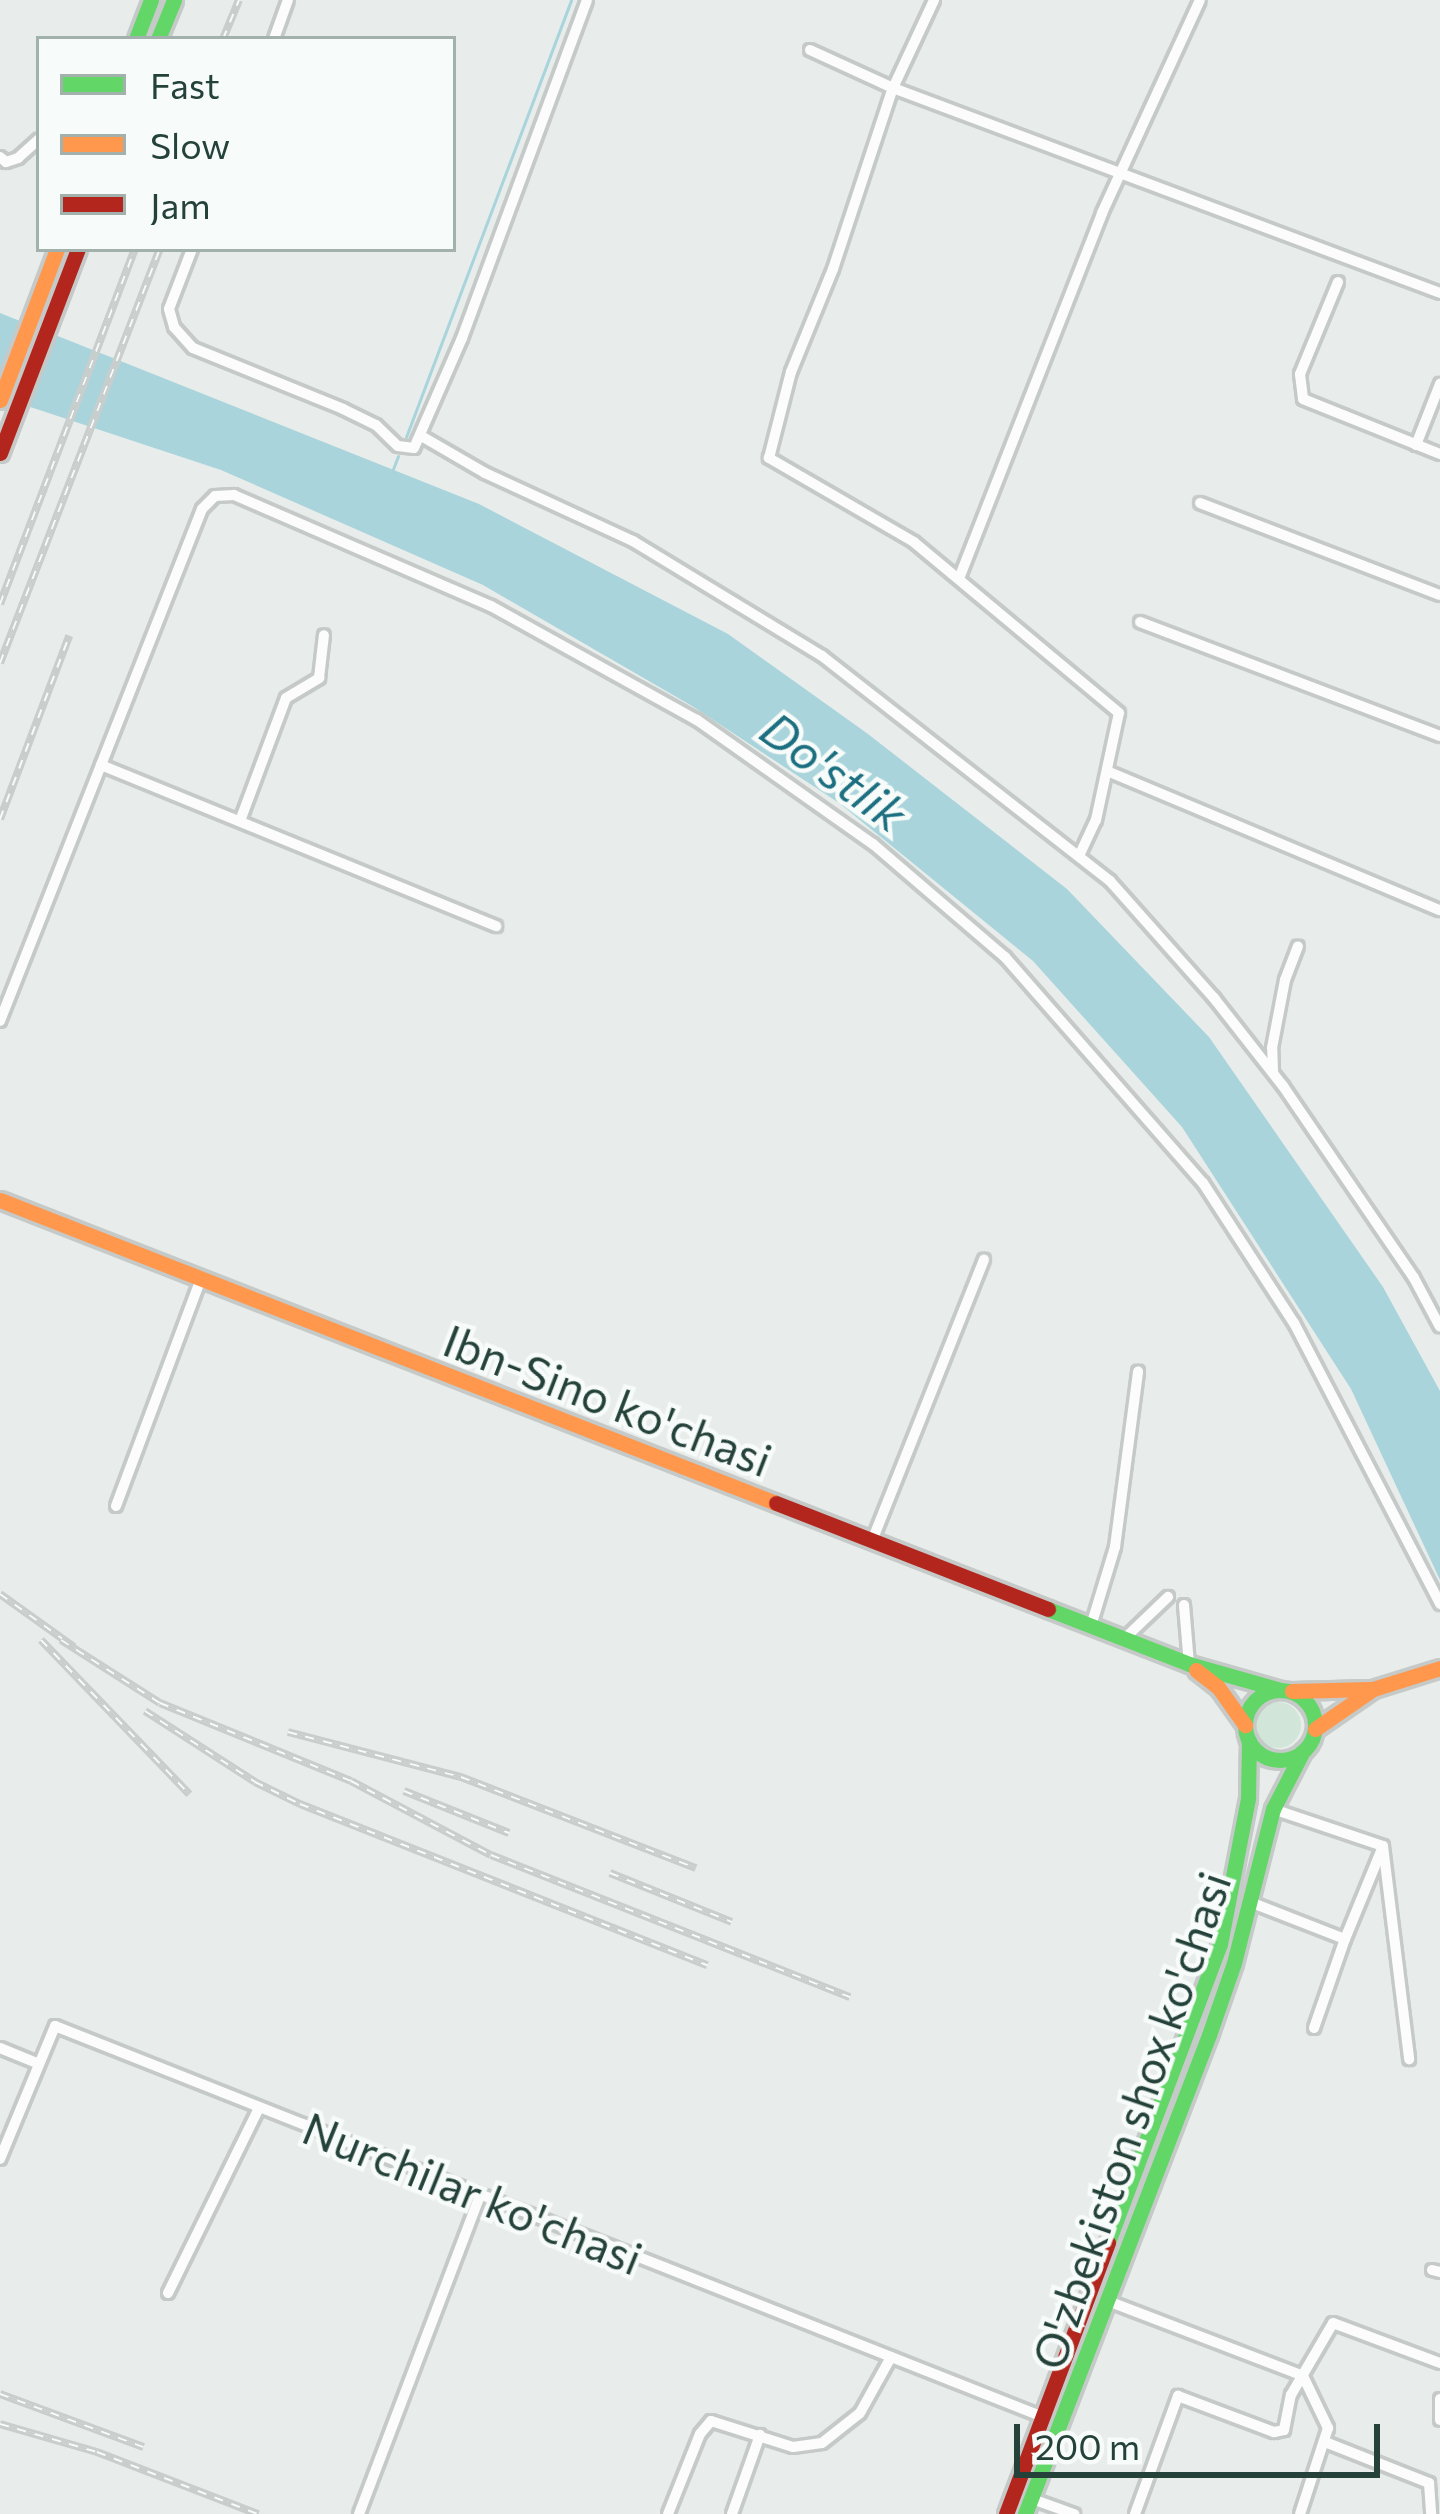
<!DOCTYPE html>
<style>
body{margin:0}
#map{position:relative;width:1440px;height:2514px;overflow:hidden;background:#e8edeb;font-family:Commissioner,sans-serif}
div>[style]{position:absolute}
.green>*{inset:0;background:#d1e6d8}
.round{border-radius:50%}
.water>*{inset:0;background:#a9d4db}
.stream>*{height:3px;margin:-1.5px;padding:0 1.5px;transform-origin:1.5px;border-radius:1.5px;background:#a9d4db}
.roads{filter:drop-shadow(3px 0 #c5cac8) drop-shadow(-3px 0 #c5cac8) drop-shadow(0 3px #c5cac8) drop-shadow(0 -3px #c5cac8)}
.street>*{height:10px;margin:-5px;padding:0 5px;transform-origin:5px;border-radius:5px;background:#fcfcfc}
.fast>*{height:15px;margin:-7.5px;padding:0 7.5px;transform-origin:7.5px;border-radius:7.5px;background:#63d668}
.fast>.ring{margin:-7.5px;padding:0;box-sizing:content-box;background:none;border:15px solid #63d668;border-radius:50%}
.slow>*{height:15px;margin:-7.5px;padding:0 7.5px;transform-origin:7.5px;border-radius:7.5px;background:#ff974d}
.jam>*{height:15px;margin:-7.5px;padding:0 7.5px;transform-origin:7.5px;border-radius:7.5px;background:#b3261e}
.rail>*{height:8px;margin-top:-4px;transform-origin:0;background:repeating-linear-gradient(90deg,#f7fbf9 0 9px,#c9cdcc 0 18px);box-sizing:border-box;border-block:3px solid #c9cdcc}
span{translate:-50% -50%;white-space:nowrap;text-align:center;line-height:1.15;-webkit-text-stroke:9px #f7fbf9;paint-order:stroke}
.street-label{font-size:45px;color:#24423a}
.water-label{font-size:48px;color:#1c6f80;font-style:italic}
.legend{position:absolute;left:36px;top:36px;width:420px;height:216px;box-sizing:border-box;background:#f7fbf9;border:3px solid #a3b1ad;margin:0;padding:15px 21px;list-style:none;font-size:36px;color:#24423a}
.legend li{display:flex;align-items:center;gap:24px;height:60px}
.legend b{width:60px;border:3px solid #a3b1ad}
.scale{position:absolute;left:1014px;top:2424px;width:366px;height:54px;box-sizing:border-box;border:6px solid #24423a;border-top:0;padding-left:15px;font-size:36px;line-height:42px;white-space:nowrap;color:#24423a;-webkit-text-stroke:9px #f7fbf9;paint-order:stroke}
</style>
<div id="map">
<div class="green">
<div class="round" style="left:1255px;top:1702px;width:46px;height:46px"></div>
</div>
<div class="water">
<div style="clip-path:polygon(0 313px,479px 504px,728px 634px,868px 734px,1067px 889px,1209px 1037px,1383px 1287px,1440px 1391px,1440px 1580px,1351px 1389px,1182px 1127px,1033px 961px,839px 803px,692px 706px,483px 585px,221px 470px,0 397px)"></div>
</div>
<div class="stream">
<div style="left:406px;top:437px;width:467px;rotate:-69.3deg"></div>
<div style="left:393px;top:469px;width:14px;rotate:-69deg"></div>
</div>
<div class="roads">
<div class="street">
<div style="left:274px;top:39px;width:41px;rotate:-70.3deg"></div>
<div style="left:810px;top:50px;width:91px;rotate:24.6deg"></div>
<div style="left:893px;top:88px;width:97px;rotate:-65deg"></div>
<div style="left:0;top:157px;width:8px;rotate:40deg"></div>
<div style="left:6px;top:162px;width:13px;rotate:-18deg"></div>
<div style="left:18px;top:158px;width:28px;rotate:-42deg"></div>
<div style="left:192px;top:249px;width:64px;rotate:111deg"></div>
<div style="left:169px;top:309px;width:19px;rotate:74deg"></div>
<div style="left:174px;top:327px;width:28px;rotate:48deg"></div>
<div style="left:193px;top:348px;width:162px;rotate:22.1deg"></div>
<div style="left:343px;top:409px;width:37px;rotate:26deg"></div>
<div style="left:376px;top:425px;width:30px;rotate:44deg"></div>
<div style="left:398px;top:446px;width:16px;rotate:7deg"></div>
<div style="left:414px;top:448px;width:120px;rotate:-66.4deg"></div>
<div style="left:462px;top:338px;width:360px;rotate:-69.7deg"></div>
<div style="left:1338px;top:282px;width:100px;rotate:112.4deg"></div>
<div style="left:1300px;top:374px;width:25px;rotate:83deg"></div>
<div style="left:1303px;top:399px;width:148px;rotate:21.9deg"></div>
<div style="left:423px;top:437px;width:72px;rotate:30.1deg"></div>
<div style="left:485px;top:473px;width:163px;rotate:24.7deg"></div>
<div style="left:633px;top:541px;width:221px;rotate:31.3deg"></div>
<div style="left:822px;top:656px;width:365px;rotate:38deg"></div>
<div style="left:1110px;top:881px;width:157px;rotate:48.4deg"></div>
<div style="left:1214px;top:998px;width:112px;rotate:51.9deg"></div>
<div style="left:1283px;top:1086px;width:232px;rotate:55.7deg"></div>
<div style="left:1414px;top:1278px;width:55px;rotate:62deg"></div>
<div style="left:1416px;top:445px;width:66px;rotate:-68.5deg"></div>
<div style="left:1200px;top:503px;width:257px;rotate:21deg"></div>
<div style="left:960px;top:576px;width:390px;rotate:-68.6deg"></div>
<div style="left:1102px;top:213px;width:234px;rotate:-65.3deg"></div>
<div style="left:1140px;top:622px;width:321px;rotate:20.8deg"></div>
<div style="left:101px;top:765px;width:427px;rotate:22.2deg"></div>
<div style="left:1107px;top:771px;width:361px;rotate:22.7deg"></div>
<div style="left:240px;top:821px;width:131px;rotate:-69.5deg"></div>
<div style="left:286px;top:698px;width:39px;rotate:-31deg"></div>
<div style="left:319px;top:678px;width:43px;rotate:-83.4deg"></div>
<div style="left:1079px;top:856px;width:40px;rotate:-65deg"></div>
<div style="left:1096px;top:820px;width:109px;rotate:-77.9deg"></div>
<div style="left:1119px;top:713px;width:267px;rotate:-140.2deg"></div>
<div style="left:914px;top:542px;width:168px;rotate:-149.9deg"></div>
<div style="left:769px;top:458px;width:89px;rotate:-75.7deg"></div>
<div style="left:791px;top:372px;width:111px;rotate:-67.8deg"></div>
<div style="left:833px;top:269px;width:191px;rotate:-71.7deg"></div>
<div style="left:893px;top:88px;width:584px;rotate:20.54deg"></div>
<div style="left:0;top:1021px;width:550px;rotate:-68.47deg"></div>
<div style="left:202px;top:509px;width:18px;rotate:-45deg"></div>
<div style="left:215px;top:496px;width:19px;rotate:-3deg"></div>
<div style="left:234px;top:495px;width:280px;rotate:23.4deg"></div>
<div style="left:491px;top:606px;width:235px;rotate:29deg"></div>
<div style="left:697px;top:720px;width:215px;rotate:35.2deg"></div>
<div style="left:873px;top:844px;width:174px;rotate:40.6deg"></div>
<div style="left:1005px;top:957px;width:300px;rotate:48.8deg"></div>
<div style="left:1203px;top:1183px;width:167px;rotate:57deg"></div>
<div style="left:1294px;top:1323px;width:317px;rotate:62.5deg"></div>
<div style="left:1273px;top:1071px;width:23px;rotate:-92deg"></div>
<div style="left:1272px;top:1048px;width:69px;rotate:-79.2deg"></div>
<div style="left:1285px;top:980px;width:36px;rotate:-69deg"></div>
<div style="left:116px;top:1506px;width:242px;rotate:-69.5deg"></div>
<div style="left:872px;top:1541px;width:303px;rotate:-68.3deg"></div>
<div style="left:1184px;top:1605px;width:59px;rotate:85.2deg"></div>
<div style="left:1091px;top:1626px;width:83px;rotate:-73.1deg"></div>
<div style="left:1115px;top:1547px;width:177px;rotate:-82.5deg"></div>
<div style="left:1124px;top:1639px;width:61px;rotate:-43.7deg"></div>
<div style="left:1273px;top:1809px;width:116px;rotate:18.6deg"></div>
<div style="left:1383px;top:1846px;width:215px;rotate:83deg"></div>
<div style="left:1250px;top:1902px;width:102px;rotate:21.3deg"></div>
<div style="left:1345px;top:1939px;width:97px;rotate:-67.7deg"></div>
<div style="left:1314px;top:2028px;width:94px;rotate:-70.8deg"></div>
<div style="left:0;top:2048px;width:42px;rotate:22.3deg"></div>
<div style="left:0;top:2159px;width:144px;rotate:-67.5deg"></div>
<div style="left:55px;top:2026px;width:1063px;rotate:21.59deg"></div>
<div style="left:1432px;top:2270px;width:8px;rotate:14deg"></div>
<div style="left:168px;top:2293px;width:206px;rotate:-63.8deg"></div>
<div style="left:1108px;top:2301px;width:209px;rotate:21deg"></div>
<div style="left:1303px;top:2376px;width:58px;rotate:64.3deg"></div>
<div style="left:1328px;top:2428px;width:90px;rotate:108deg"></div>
<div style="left:1440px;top:2399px;width:21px;rotate:90deg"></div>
<div style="left:1325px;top:2442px;width:112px;rotate:21.5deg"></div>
<div style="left:1429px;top:2483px;width:31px;rotate:86deg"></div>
<div style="left:1032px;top:2499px;width:45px;rotate:19.7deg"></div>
<div style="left:359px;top:2514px;width:340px;rotate:-69.2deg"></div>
<div style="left:668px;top:2514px;width:86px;rotate:-68.2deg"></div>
<div style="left:700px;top:2434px;width:17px;rotate:-50deg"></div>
<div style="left:711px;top:2421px;width:86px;rotate:17.6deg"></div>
<div style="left:793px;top:2447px;width:29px;rotate:-8deg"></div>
<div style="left:822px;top:2443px;width:48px;rotate:-38.3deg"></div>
<div style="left:860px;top:2413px;width:64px;rotate:-61deg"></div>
<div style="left:732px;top:2514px;width:84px;rotate:-70.5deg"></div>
<div style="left:1135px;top:2514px;width:126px;rotate:-70deg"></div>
<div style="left:1178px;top:2396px;width:103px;rotate:20.6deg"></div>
<div style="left:1274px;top:2432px;width:10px;rotate:-11deg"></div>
<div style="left:1284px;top:2430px;width:36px;rotate:-79deg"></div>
<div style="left:1291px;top:2395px;width:83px;rotate:-59.7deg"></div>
<div style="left:1333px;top:2323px;width:114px;rotate:20.5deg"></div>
</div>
<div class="fast">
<div style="left:136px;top:39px;width:42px;rotate:-69deg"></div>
<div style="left:158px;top:39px;width:42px;rotate:-67.7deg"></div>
<div style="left:1048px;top:1609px;width:151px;rotate:21.3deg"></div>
<div style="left:1189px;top:1664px;width:96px;rotate:15.8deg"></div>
<div class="ring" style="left:1245px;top:1690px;width:55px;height:55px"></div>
<div style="left:1108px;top:2242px;width:318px;rotate:-69.4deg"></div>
<div style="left:1220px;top:1944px;width:149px;rotate:-79.1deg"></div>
<div style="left:1248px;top:1798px;width:57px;rotate:-89deg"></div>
<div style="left:1025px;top:2514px;width:513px;rotate:-68.99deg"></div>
<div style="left:1209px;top:2035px;width:76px;rotate:-70.9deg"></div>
<div style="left:1234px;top:1963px;width:159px;rotate:-75.8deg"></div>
<div style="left:1273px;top:1809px;width:65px;rotate:-62.7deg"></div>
</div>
<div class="slow">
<div style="left:0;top:400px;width:161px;rotate:-69.3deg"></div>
<div style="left:0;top:1200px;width:833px;rotate:21.33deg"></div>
<div style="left:1196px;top:1670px;width:28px;rotate:38deg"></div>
<div style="left:1218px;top:1687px;width:47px;rotate:54.6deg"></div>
<div style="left:1292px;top:1691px;width:78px;rotate:-1.5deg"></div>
<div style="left:1315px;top:1729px;width:70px;rotate:-34.6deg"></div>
<div style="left:1373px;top:1689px;width:70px;rotate:-17.4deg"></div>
</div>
<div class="jam">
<div style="left:0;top:453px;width:218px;rotate:-69.1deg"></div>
<div style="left:776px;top:1503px;width:292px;rotate:21.3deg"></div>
<div style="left:1006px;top:2514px;width:290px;rotate:-69.4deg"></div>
</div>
</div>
<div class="rail">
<div style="left:223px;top:39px;width:42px;rotate:-67.7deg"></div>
<div style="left:0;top:604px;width:380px;rotate:-69.2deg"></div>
<div style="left:0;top:663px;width:444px;rotate:-68.9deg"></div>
<div style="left:0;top:819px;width:196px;rotate:-69.3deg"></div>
<div style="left:0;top:1594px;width:91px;rotate:35.6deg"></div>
<div style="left:41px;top:1640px;width:214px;rotate:46.1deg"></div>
<div style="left:61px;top:1640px;width:117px;rotate:32.5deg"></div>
<div style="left:160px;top:1703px;width:206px;rotate:22.2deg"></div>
<div style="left:351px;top:1781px;width:158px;rotate:27.9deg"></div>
<div style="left:491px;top:1855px;width:386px;rotate:21.6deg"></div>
<div style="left:145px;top:1711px;width:131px;rotate:32.8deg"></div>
<div style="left:255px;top:1782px;width:50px;rotate:26.1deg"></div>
<div style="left:300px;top:1804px;width:438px;rotate:21.6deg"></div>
<div style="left:288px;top:1732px;width:179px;rotate:14.6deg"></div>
<div style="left:461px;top:1777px;width:252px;rotate:21.2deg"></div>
<div style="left:404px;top:1791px;width:113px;rotate:21.8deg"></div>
<div style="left:610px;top:1873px;width:131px;rotate:21.9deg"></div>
<div style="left:0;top:2394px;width:153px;rotate:20.3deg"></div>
<div style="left:0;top:2424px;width:101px;rotate:16.1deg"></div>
<div style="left:97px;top:2452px;width:173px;rotate:21.1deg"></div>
</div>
<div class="street-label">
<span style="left:608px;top:1399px;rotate:21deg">Ibn-Sino ko'chasi</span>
<span style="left:1130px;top:2120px;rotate:-71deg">O'zbekiston shox ko'chasi</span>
<span style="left:473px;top:2192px;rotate:22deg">Nurchilar ko'chasi</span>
</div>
<div class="water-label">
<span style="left:835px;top:770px;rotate:36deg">Do'stlik</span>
</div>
<ul class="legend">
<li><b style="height:15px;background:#63d668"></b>Fast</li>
<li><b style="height:15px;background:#ff974d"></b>Slow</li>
<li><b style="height:15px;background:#b3261e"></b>Jam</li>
</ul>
<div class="scale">200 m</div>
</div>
